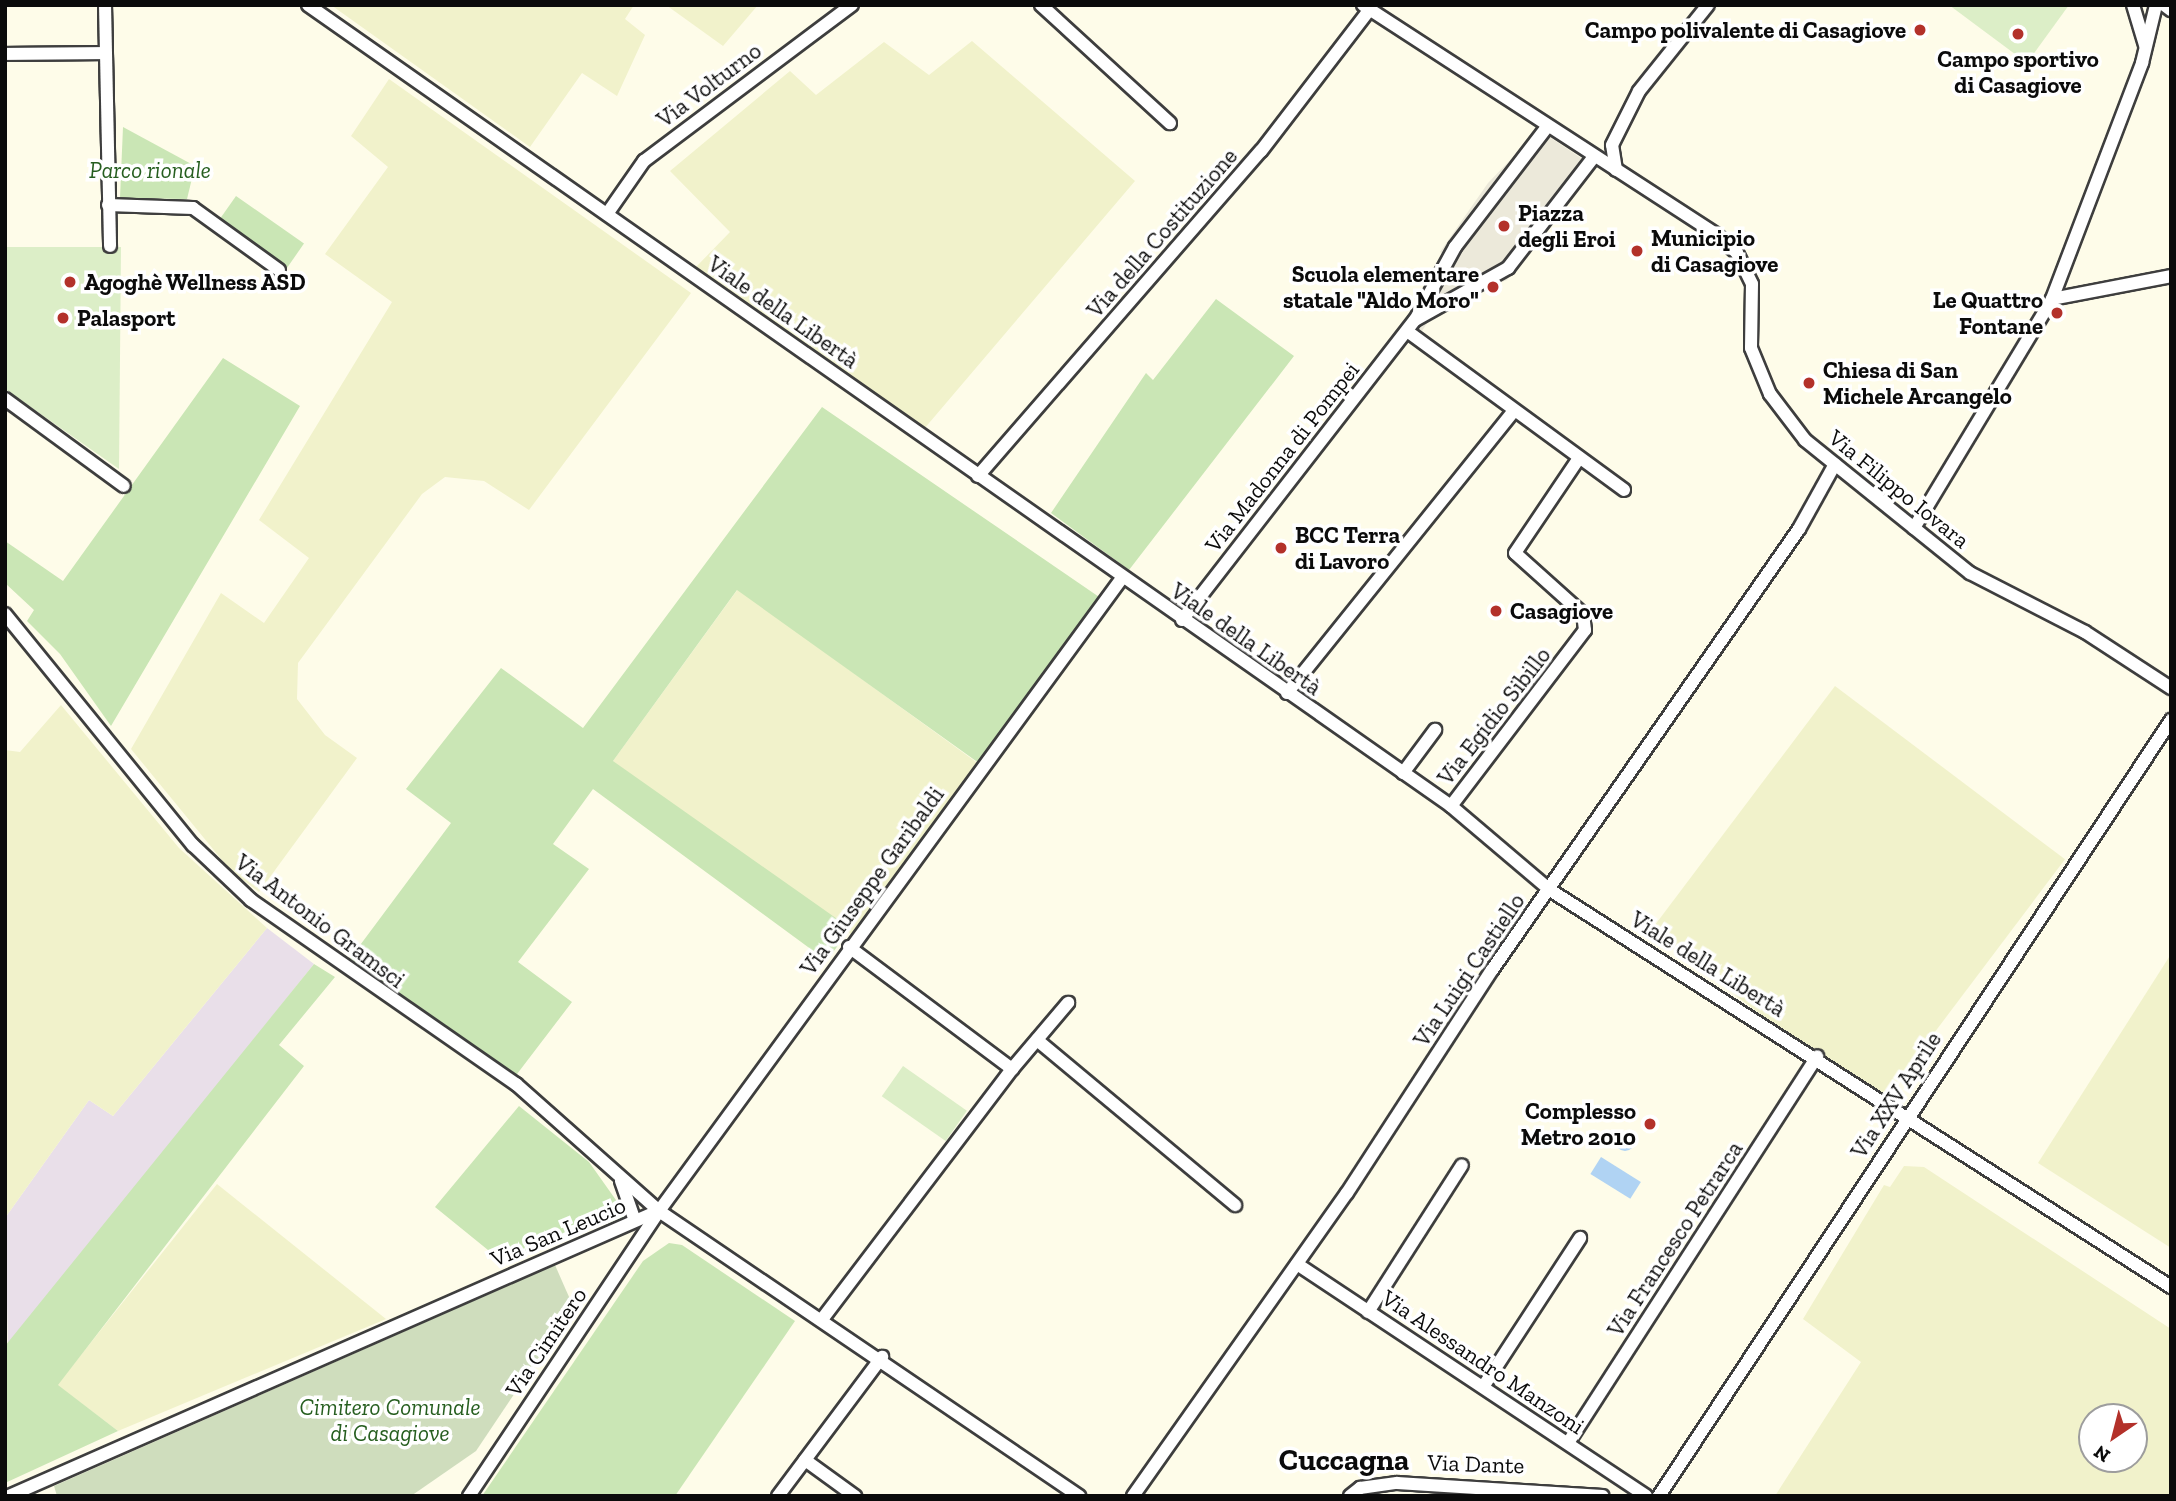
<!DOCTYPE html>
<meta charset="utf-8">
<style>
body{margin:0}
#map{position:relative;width:2176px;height:1501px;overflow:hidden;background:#fefce9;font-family:"Zilla Slab",serif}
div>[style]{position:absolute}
.industrial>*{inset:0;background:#e9dfe9}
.farmland>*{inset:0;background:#f1f2cb;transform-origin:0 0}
.green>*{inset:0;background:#cae6b5;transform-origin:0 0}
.cemetery>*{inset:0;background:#cfddbd}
.pitch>*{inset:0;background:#dceec7;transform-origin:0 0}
.plaza>*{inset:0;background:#ece9da}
.water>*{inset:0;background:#b0d3f3;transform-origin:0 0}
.round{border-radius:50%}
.roads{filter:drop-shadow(2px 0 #3e3e3e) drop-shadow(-2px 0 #3e3e3e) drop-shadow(0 2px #3e3e3e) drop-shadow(0 -2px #3e3e3e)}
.minor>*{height:12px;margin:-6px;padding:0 6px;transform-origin:6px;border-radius:6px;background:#fff}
.dots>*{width:19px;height:19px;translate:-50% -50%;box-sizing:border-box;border:4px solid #fff;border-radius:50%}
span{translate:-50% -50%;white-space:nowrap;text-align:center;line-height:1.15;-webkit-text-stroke:7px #fff;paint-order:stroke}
.poi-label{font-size:23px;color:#0b0b0b;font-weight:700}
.right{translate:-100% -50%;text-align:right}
.left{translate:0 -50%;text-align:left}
.street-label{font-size:23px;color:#0b0b0b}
.park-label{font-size:23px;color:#265e1f;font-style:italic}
.district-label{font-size:30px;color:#0b0b0b;font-weight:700}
.frame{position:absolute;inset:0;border:7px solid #0b0b0b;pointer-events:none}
.north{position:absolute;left:2078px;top:1403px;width:70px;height:70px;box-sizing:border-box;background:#fff;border:2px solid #9d9d9d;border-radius:50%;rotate:215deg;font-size:19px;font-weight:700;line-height:28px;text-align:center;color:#0b0b0b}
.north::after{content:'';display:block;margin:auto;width:24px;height:32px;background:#b3312a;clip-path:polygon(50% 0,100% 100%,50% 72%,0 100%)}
</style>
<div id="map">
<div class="industrial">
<div style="clip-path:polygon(267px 928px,314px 964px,8px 1348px,5px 1218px,89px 1100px,113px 1116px)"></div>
</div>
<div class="farmland">
<div style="clip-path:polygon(331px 5px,634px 5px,625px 19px,645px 35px,617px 96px,582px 73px,530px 147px)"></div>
<div style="clip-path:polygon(666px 5px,758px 5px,723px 46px)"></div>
<div style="clip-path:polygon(972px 41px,1135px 181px,924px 429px,696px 267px,730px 232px,670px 171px,790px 71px,816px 95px,884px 42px,929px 75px)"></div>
<div style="clip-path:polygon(389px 79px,691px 293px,529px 510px,484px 481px,445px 477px,422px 494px,298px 663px,297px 699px,325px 735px,357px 758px,259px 892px,231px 871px,131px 749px,221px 593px,264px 623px,309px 558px,259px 520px,392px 302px,325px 254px,388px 167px,351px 136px)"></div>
<div style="left:738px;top:589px;width:302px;height:213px;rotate:36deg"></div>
<div style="left:1835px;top:686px;width:288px;height:307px;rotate:37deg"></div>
<div style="clip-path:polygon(61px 705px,179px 848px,267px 928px,113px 1116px,89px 1100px,5px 1218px,5px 750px,20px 752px)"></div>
<div style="clip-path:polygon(2171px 954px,2171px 1248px,2038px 1163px)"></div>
<div style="clip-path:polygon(evenodd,1904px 1166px,1924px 1167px,2171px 1329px,2171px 1496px,1775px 1496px,1861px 1362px,1803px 1319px,1884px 1185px,1890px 1187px,1904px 1166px,2092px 1417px,2134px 1417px,2134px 1459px,2092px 1459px,2092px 1417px)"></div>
<div style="clip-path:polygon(217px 1184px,386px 1319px,118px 1431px,57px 1385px)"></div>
</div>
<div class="green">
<div style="clip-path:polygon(123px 127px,195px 166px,187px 199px,120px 198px)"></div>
<div style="left:236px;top:196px;width:83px;height:30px;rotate:35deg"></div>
<div style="clip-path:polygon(1216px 299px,1294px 356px,1129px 570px,1051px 513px,1146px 373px,1153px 380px)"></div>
<div style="clip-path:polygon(223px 358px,300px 406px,111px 726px,60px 654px,27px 621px,34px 610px,5px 583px,5px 541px,63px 581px)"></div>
<div style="clip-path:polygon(822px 407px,1105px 601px,983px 766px,737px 590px,613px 761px,850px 928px,827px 961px,593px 789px,553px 844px,589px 869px,518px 962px,572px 1002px,514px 1078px,349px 960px,451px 823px,406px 789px,501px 668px,583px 728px)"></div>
<div style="clip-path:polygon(314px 964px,335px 977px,279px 1045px,304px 1066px,58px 1385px,118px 1431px,5px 1483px,5px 1346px)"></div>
<div style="clip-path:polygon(519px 1106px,589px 1162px,628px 1217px,569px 1234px,504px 1263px,435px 1207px)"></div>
<div style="clip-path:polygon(669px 1243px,682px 1245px,795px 1321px,675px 1496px,482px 1496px,643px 1261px)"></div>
</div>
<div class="cemetery">
<div style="clip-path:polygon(555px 1265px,573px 1306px,476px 1451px,411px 1496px,57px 1496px,54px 1486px)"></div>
</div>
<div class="pitch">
<div style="clip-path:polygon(1949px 5px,2069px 5px,2027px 63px)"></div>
<div style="clip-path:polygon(5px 247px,121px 247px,119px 469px,5px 389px)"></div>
<div style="left:903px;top:1066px;width:78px;height:37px;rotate:35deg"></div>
</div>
<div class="plaza">
<div style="clip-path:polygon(1539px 130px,1593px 166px,1507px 280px,1439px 305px,1422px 331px,1406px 320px,1447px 258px,1440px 252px,1488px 183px)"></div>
</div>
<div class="water">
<div class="round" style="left:1615px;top:1131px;width:20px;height:20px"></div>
<div style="left:1601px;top:1157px;width:47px;height:20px;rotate:32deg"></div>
</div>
<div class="roads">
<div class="minor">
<div style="left:105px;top:5px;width:241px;rotate:88.8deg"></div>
<div style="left:308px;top:5px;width:1396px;rotate:35.02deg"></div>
<div style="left:1451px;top:806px;width:130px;rotate:40.3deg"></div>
<div style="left:1550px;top:890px;width:737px;rotate:32.59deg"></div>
<div style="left:1041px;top:5px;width:175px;rotate:42.5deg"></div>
<div style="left:1363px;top:5px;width:422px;rotate:33deg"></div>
<div style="left:1717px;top:235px;width:27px;rotate:42deg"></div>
<div style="left:1737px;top:253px;width:34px;rotate:64deg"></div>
<div style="left:1752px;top:284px;width:64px;rotate:90.9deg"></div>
<div style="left:1751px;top:348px;width:50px;rotate:67.6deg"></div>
<div style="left:1770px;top:394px;width:58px;rotate:52.7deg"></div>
<div style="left:1805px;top:440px;width:212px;rotate:38.9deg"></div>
<div style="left:1970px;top:573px;width:129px;rotate:27.2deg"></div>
<div style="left:2085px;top:632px;width:103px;rotate:33.1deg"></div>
<div style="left:2133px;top:5px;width:42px;rotate:73.3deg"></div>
<div style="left:2164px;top:5px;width:9px;rotate:36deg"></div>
<div style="left:5px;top:54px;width:100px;rotate:-0.6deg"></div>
<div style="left:1547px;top:127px;width:151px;rotate:127.5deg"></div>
<div style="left:1455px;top:247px;width:83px;rotate:118.7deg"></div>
<div style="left:1415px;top:320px;width:107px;rotate:-29.2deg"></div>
<div style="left:1508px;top:268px;width:139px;rotate:-52.3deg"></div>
<div style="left:1616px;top:170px;width:25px;rotate:-99deg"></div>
<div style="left:1612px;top:145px;width:60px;rotate:-63.4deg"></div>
<div style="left:1639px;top:91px;width:110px;rotate:-51.3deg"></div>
<div style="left:108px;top:205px;width:85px;rotate:2deg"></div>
<div style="left:193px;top:208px;width:106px;rotate:35.8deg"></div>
<div style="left:607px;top:214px;width:65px;rotate:-55.1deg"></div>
<div style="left:644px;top:161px;width:260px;rotate:-36.9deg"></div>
<div style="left:2052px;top:299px;width:121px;rotate:-10.9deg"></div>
<div style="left:1407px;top:331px;width:269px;rotate:36.2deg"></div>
<div style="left:5px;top:399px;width:147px;rotate:36.2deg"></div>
<div style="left:978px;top:476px;width:431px;rotate:-49deg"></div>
<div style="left:1261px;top:151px;width:178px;rotate:-52.5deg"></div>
<div style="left:1914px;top:528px;width:267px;rotate:-58.9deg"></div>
<div style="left:2052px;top:299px;width:253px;rotate:-69.1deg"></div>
<div style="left:2142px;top:63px;width:60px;rotate:-76.4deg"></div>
<div style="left:5px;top:614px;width:298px;rotate:50.9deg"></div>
<div style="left:193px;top:845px;width:80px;rotate:43.5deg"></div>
<div style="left:251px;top:900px;width:323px;rotate:34.8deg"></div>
<div style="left:516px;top:1084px;width:191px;rotate:41.6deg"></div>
<div style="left:659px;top:1211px;width:508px;rotate:34.16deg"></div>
<div style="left:1182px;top:620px;width:380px;rotate:-52.2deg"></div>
<div style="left:1287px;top:693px;width:362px;rotate:-51.2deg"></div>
<div style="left:1403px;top:773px;width:54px;rotate:-53.3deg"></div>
<div style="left:1451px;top:806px;width:221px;rotate:-52.7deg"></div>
<div style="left:1585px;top:630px;width:16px;rotate:-97deg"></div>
<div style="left:1583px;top:614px;width:91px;rotate:-138.1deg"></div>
<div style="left:1515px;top:553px;width:115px;rotate:-56deg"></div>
<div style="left:849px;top:947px;width:204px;rotate:36.8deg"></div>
<div style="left:1012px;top:1069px;width:87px;rotate:-49.7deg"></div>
<div style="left:1037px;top:1040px;width:258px;rotate:39.8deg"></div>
<div style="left:621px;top:1181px;width:42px;rotate:70.7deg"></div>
<div style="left:1297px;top:1264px;width:419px;rotate:33.6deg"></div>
<div style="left:1368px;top:1312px;width:174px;rotate:-57.4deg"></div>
<div style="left:823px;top:1318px;width:313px;rotate:-52.8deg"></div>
<div style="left:1483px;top:1387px;width:178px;rotate:-56.9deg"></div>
<div style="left:1568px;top:1443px;width:460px;rotate:-57.2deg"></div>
<div style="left:805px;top:1460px;width:62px;rotate:35.8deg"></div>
<div style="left:9px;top:1496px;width:709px;rotate:-23.71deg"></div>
<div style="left:469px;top:1496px;width:343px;rotate:-56.3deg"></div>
<div style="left:659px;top:1211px;width:784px;rotate:-53.82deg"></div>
<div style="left:778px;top:1496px;width:174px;rotate:-53.2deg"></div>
<div style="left:1133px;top:1496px;width:371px;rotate:-54.8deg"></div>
<div style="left:1347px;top:1193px;width:266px;rotate:-57deg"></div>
<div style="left:1492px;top:970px;width:537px;rotate:-55.16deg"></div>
<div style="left:1799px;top:529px;width:74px;rotate:-61deg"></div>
<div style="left:1350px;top:1496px;width:13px;rotate:-39deg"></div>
<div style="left:1360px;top:1488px;width:37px;rotate:-8deg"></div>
<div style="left:1397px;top:1483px;width:206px;rotate:3.6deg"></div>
<div style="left:1659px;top:1496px;width:930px;rotate:-56.58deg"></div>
</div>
</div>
<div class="dots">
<div style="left:1920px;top:30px;background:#b3312a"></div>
<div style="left:2018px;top:34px;background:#b3312a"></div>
<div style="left:1504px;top:226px;background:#b3312a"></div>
<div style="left:1637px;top:251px;background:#b3312a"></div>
<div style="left:70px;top:282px;background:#b3312a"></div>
<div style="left:1493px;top:287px;background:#b3312a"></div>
<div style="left:2057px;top:313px;background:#b3312a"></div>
<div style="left:63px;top:318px;background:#b3312a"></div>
<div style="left:1809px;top:383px;background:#b3312a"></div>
<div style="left:1281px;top:548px;background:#b3312a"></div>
<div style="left:1496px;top:611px;background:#b3312a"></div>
<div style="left:1650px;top:1124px;background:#b3312a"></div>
</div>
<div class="poi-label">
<span class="right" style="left:1906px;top:30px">Campo polivalente di Casagiove</span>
<span style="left:2018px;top:72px">Campo sportivo<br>di Casagiove</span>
<span class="left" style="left:1518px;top:226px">Piazza<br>degli Eroi</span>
<span class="left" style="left:1651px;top:251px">Municipio<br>di Casagiove</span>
<span class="right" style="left:1479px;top:287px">Scuola elementare<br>statale "Aldo Moro"</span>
<span class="left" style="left:84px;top:282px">Agoghè Wellness ASD</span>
<span class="right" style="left:2043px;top:313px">Le Quattro<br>Fontane</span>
<span class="left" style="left:77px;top:318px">Palasport</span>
<span class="left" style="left:1823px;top:383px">Chiesa di San<br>Michele Arcangelo</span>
<span class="left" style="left:1295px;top:548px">BCC Terra<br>di Lavoro</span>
<span class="left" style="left:1510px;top:611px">Casagiove</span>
<span class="right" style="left:1636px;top:1124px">Complesso<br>Metro 2010</span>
</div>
<div class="street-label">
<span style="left:709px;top:85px;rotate:-37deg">Via Volturno</span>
<span style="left:1162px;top:233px;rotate:-49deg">Via della Costituzione</span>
<span style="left:783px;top:312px;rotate:35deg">Viale della Libertà</span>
<span style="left:1282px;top:457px;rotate:-52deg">Via Madonna di Pompei</span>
<span style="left:1899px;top:489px;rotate:39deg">Via Filippo Iovara</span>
<span style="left:1246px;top:639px;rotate:35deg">Viale della Libertà</span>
<span style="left:1494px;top:716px;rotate:-52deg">Via Egidio Sibillo</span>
<span style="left:872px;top:881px;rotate:-54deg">Via Giuseppe Garibaldi</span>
<span style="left:320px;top:921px;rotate:37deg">Via Antonio Gramsci</span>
<span style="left:1708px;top:964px;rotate:32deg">Viale della Libertà</span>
<span style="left:1469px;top:970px;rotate:-56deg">Via Luigi Castiello</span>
<span style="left:1896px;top:1095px;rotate:-57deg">Via XXV Aprile</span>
<span style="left:558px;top:1232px;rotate:-23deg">Via San Leucio</span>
<span style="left:1675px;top:1239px;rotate:-57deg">Via Francesco Petrarca</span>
<span style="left:546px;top:1342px;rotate:-56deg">Via Cimitero</span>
<span style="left:1483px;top:1362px;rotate:34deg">Via Alessandro Manzoni</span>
<span style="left:1476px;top:1464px;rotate:2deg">Via Dante</span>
</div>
<div class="park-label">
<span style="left:150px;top:170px">Parco rionale</span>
<span style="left:390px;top:1420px">Cimitero Comunale<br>di Casagiove</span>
</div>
<div class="district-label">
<span style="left:1344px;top:1460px">Cuccagna</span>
</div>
<div class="frame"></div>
<div class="north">N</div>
</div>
